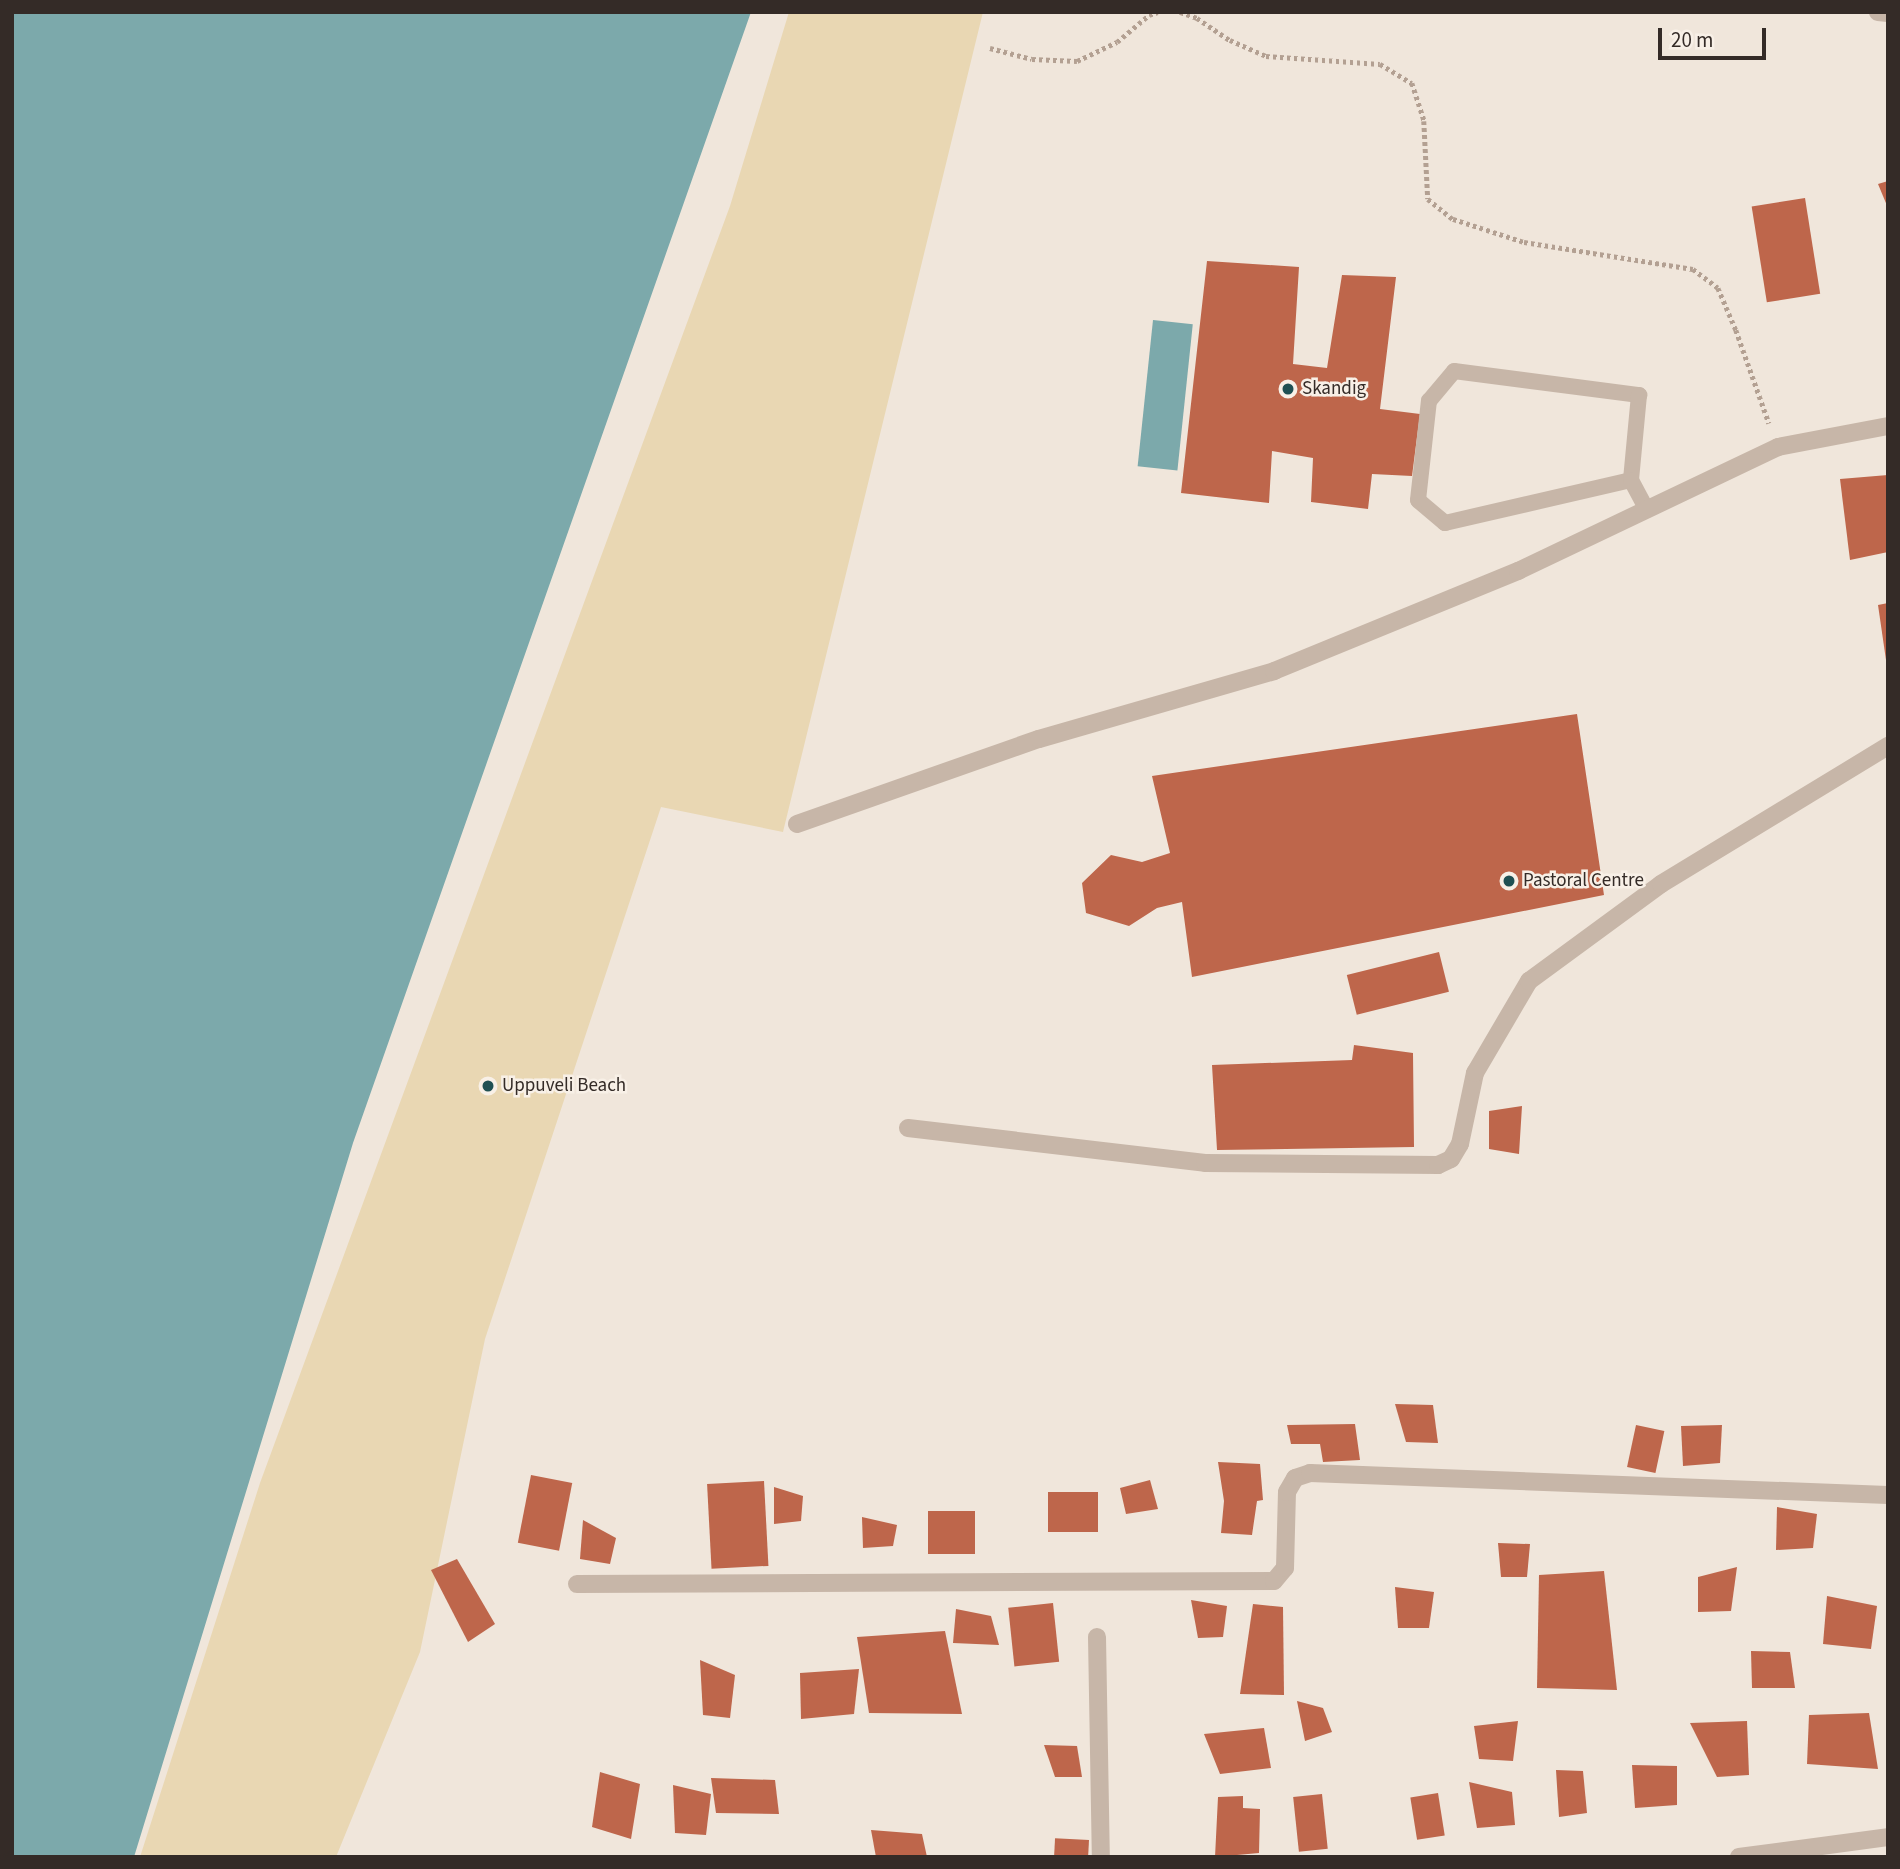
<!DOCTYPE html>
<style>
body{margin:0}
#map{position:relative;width:1900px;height:1869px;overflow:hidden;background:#f0e6db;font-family:"Source Sans 3",sans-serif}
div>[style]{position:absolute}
.sand>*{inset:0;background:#e9d7b3}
.water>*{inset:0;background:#7ca9ab;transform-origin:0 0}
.building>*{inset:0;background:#be664b;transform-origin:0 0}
.path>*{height:4.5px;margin-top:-2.25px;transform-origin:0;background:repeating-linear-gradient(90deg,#b3a092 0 3.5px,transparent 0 7px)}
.service>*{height:16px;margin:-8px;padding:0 8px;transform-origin:8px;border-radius:8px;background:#c7b6a8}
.minor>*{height:18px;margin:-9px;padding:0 9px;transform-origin:9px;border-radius:9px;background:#c7b6a8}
.dots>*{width:19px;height:19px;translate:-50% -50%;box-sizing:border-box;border:4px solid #f8f0e7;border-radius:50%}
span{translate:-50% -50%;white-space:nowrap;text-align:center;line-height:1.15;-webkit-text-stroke:5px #f8f0e7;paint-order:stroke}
.poi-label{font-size:19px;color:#342b27}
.left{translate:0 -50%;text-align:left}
.frame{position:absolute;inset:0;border:14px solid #342b27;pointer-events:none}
.scale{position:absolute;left:1658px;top:28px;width:108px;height:32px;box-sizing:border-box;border:4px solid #342b27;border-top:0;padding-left:9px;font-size:21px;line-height:24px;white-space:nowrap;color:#342b27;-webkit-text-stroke:5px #f8f0e7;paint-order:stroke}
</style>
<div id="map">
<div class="sand">
<div style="clip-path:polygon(789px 12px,983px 12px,783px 832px,661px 807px,485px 1339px,420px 1652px,336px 1857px,140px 1857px,260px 1483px,730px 206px)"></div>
</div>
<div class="water">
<div style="clip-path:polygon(12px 12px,751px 12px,353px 1143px,134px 1857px,12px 1857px)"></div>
<div style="left:1153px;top:320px;width:40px;height:147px;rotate:6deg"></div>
</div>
<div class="building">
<div style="clip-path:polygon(1888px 181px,1888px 208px,1878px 184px)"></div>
<div style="left:1805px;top:198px;width:97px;height:54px;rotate:81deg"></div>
<div style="clip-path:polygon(1207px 261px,1299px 267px,1293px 364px,1327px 368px,1342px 275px,1396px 277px,1380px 409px,1420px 414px,1412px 476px,1372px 474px,1368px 509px,1311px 502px,1313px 458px,1272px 451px,1269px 503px,1181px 493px)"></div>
<div style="clip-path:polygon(1888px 475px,1888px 552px,1850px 560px,1840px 479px)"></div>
<div style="clip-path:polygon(1888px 603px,1888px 660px,1886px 660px,1878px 605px)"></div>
<div style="clip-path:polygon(1577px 714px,1604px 895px,1192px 977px,1182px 902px,1157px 908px,1129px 926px,1086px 913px,1082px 883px,1111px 855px,1142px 862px,1170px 853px,1152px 776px)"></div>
<div style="left:1439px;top:952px;width:41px;height:95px;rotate:76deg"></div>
<div style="clip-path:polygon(1354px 1045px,1413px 1053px,1414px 1147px,1217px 1150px,1212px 1065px,1352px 1060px)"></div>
<div style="clip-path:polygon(1522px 1106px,1519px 1154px,1489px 1149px,1489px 1111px)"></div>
<div style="clip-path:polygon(1395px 1404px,1433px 1405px,1438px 1443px,1406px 1442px)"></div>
<div style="clip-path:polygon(1355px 1424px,1360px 1460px,1323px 1462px,1320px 1444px,1291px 1444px,1287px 1425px)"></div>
<div style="left:1636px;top:1425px;width:29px;height:43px;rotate:12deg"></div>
<div style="clip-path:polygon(1722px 1425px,1720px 1463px,1683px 1466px,1681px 1426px)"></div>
<div style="clip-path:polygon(1218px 1462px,1260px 1464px,1263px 1500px,1257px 1501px,1252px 1535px,1221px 1533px,1224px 1501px)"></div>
<div style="left:531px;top:1475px;width:42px;height:69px;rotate:11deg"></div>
<div style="clip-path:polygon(1150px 1480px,1158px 1509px,1126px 1514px,1120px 1488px)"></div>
<div style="left:764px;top:1481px;width:85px;height:57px;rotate:87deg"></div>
<div style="clip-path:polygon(774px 1487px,803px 1496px,801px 1521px,774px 1524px)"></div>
<div style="left:1098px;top:1492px;width:40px;height:50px;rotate:90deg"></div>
<div style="clip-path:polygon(1777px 1507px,1817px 1514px,1813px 1548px,1776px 1550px)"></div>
<div style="left:928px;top:1511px;width:47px;height:43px"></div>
<div style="clip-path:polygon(862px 1517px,897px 1525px,893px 1546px,863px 1548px)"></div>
<div style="clip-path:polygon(583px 1520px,616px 1538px,610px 1564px,580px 1559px)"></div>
<div style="clip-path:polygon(1498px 1543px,1530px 1544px,1527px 1577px,1501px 1577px)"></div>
<div style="clip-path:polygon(457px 1559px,495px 1624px,468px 1642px,431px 1570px)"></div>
<div style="clip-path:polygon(1737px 1567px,1731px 1611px,1698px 1612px,1698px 1577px)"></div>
<div style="clip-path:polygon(1604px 1571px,1617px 1690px,1537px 1688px,1539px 1575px)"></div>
<div style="clip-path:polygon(1395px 1587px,1434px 1592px,1429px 1628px,1398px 1628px)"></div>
<div style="clip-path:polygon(1827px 1596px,1877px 1606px,1871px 1649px,1823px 1644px)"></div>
<div style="clip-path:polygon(1191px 1600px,1227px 1606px,1223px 1637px,1198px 1638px)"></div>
<div style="left:1053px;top:1603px;width:59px;height:45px;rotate:84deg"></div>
<div style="clip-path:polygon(1253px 1604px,1283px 1607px,1284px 1695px,1240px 1694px)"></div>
<div style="clip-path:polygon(956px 1609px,991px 1616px,999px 1645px,953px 1643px)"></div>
<div style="clip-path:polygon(945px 1631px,962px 1714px,869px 1713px,857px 1637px)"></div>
<div style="clip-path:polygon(1751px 1651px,1790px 1652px,1795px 1688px,1752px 1688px)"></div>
<div style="clip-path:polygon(700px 1660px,735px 1675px,730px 1718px,703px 1715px)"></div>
<div style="clip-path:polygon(859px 1669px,854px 1714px,801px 1719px,800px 1673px)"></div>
<div style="clip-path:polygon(1297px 1701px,1323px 1708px,1332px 1732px,1305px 1741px)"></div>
<div style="clip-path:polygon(1869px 1713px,1878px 1769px,1807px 1764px,1809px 1715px)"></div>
<div style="clip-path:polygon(1518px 1721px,1513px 1761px,1479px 1759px,1474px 1726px)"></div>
<div style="clip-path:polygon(1747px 1721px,1749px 1775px,1717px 1777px,1690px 1723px)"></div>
<div style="clip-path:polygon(1264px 1728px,1271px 1768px,1220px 1774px,1204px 1734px)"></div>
<div style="clip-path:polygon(1044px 1745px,1077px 1746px,1082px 1777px,1055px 1777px)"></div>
<div style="clip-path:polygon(1632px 1765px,1677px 1766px,1677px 1805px,1635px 1808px)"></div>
<div style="clip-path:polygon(1556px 1770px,1583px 1771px,1587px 1813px,1559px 1817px)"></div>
<div style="clip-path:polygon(600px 1772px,640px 1784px,631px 1839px,592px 1827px)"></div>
<div style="clip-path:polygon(711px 1778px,775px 1780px,779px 1814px,716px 1813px)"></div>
<div style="clip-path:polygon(1469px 1782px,1512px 1792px,1515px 1825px,1477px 1828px)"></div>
<div style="clip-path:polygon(673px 1785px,711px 1794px,706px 1835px,675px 1833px)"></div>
<div style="left:1438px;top:1793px;width:43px;height:28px;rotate:81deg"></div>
<div style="left:1322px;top:1794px;width:55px;height:29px;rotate:84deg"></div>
<div style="clip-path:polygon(1243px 1796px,1243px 1808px,1260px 1809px,1259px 1853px,1215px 1857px,1218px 1797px)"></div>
<div style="clip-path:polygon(871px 1830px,922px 1834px,927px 1857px,876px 1857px)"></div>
<div style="left:1089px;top:1840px;width:17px;height:34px;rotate:93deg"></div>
</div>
<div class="path">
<div style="left:1180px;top:12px;width:18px;rotate:19deg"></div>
<div style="left:1197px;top:18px;width:40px;rotate:34deg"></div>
<div style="left:1230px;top:40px;width:39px;rotate:24deg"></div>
<div style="left:1266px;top:56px;width:114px;rotate:4deg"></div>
<div style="left:1380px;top:64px;width:37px;rotate:31deg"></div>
<div style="left:1412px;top:83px;width:40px;rotate:72deg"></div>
<div style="left:1424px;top:121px;width:78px;rotate:87.1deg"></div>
<div style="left:1428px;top:199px;width:32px;rotate:39deg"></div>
<div style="left:1453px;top:219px;width:75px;rotate:17.9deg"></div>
<div style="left:1524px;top:242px;width:171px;rotate:9.1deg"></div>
<div style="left:1693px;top:269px;width:31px;rotate:37deg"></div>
<div style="left:1718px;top:288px;width:46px;rotate:66.8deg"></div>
<div style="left:1736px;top:330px;width:99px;rotate:70.5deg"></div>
<div style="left:990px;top:48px;width:43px;rotate:14.7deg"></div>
<div style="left:1032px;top:59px;width:45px;rotate:2.5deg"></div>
<div style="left:1077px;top:61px;width:44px;rotate:-25.4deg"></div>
<div style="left:1117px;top:42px;width:42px;rotate:-40.2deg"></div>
<div style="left:1149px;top:15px;width:9px;rotate:-18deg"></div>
</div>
<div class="service">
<div style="left:1631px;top:480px;width:191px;rotate:167deg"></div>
<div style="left:1445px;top:523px;width:35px;rotate:-140deg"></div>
<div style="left:1418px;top:500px;width:100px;rotate:-83.7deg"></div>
<div style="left:1429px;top:401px;width:39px;rotate:-50deg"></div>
<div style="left:1454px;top:371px;width:187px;rotate:7.4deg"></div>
<div style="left:1639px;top:395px;width:85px;rotate:95.4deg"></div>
<div style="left:1631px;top:480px;width:34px;rotate:62deg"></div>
</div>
<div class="minor">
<div style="left:1878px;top:12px;width:10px;rotate:6deg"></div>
<div style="left:797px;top:824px;width:256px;rotate:-19.4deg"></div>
<div style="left:1039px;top:739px;width:245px;rotate:-16.1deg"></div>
<div style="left:1274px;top:671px;width:264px;rotate:-22.3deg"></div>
<div style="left:1518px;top:571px;width:288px;rotate:-25.5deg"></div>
<div style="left:1778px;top:447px;width:112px;rotate:-10.8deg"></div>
<div style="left:908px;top:1128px;width:299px;rotate:6.7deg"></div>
<div style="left:1205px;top:1163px;width:233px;rotate:0.5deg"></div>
<div style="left:1438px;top:1165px;width:14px;rotate:-25deg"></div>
<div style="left:1451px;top:1159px;width:17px;rotate:-59deg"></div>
<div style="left:1460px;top:1144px;width:73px;rotate:-78.1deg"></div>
<div style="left:1475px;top:1073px;width:107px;rotate:-59.6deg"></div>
<div style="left:1529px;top:981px;width:164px;rotate:-36.3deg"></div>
<div style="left:1661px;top:884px;width:266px;rotate:-31.3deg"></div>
<div style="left:577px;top:1584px;width:697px;rotate:-0.25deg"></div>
<div style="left:1274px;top:1581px;width:17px;rotate:-50deg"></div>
<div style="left:1285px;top:1568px;width:76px;rotate:-88.5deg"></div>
<div style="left:1287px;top:1492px;width:16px;rotate:-60deg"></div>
<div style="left:1295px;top:1478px;width:16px;rotate:-18deg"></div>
<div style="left:1310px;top:1473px;width:578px;rotate:2.18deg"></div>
<div style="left:1097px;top:1637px;width:220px;rotate:89deg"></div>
<div style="left:1739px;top:1857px;width:150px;rotate:-7.6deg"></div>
</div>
<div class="dots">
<div style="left:1288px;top:389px;background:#205053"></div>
<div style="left:1509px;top:881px;background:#205053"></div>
<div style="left:488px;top:1086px;background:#205053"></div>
</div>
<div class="poi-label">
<span class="left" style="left:1302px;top:389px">Skandig</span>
<span class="left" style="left:1523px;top:881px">Pastoral Centre</span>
<span class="left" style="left:502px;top:1086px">Uppuveli Beach</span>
</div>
<div class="frame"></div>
<div class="scale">20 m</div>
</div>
